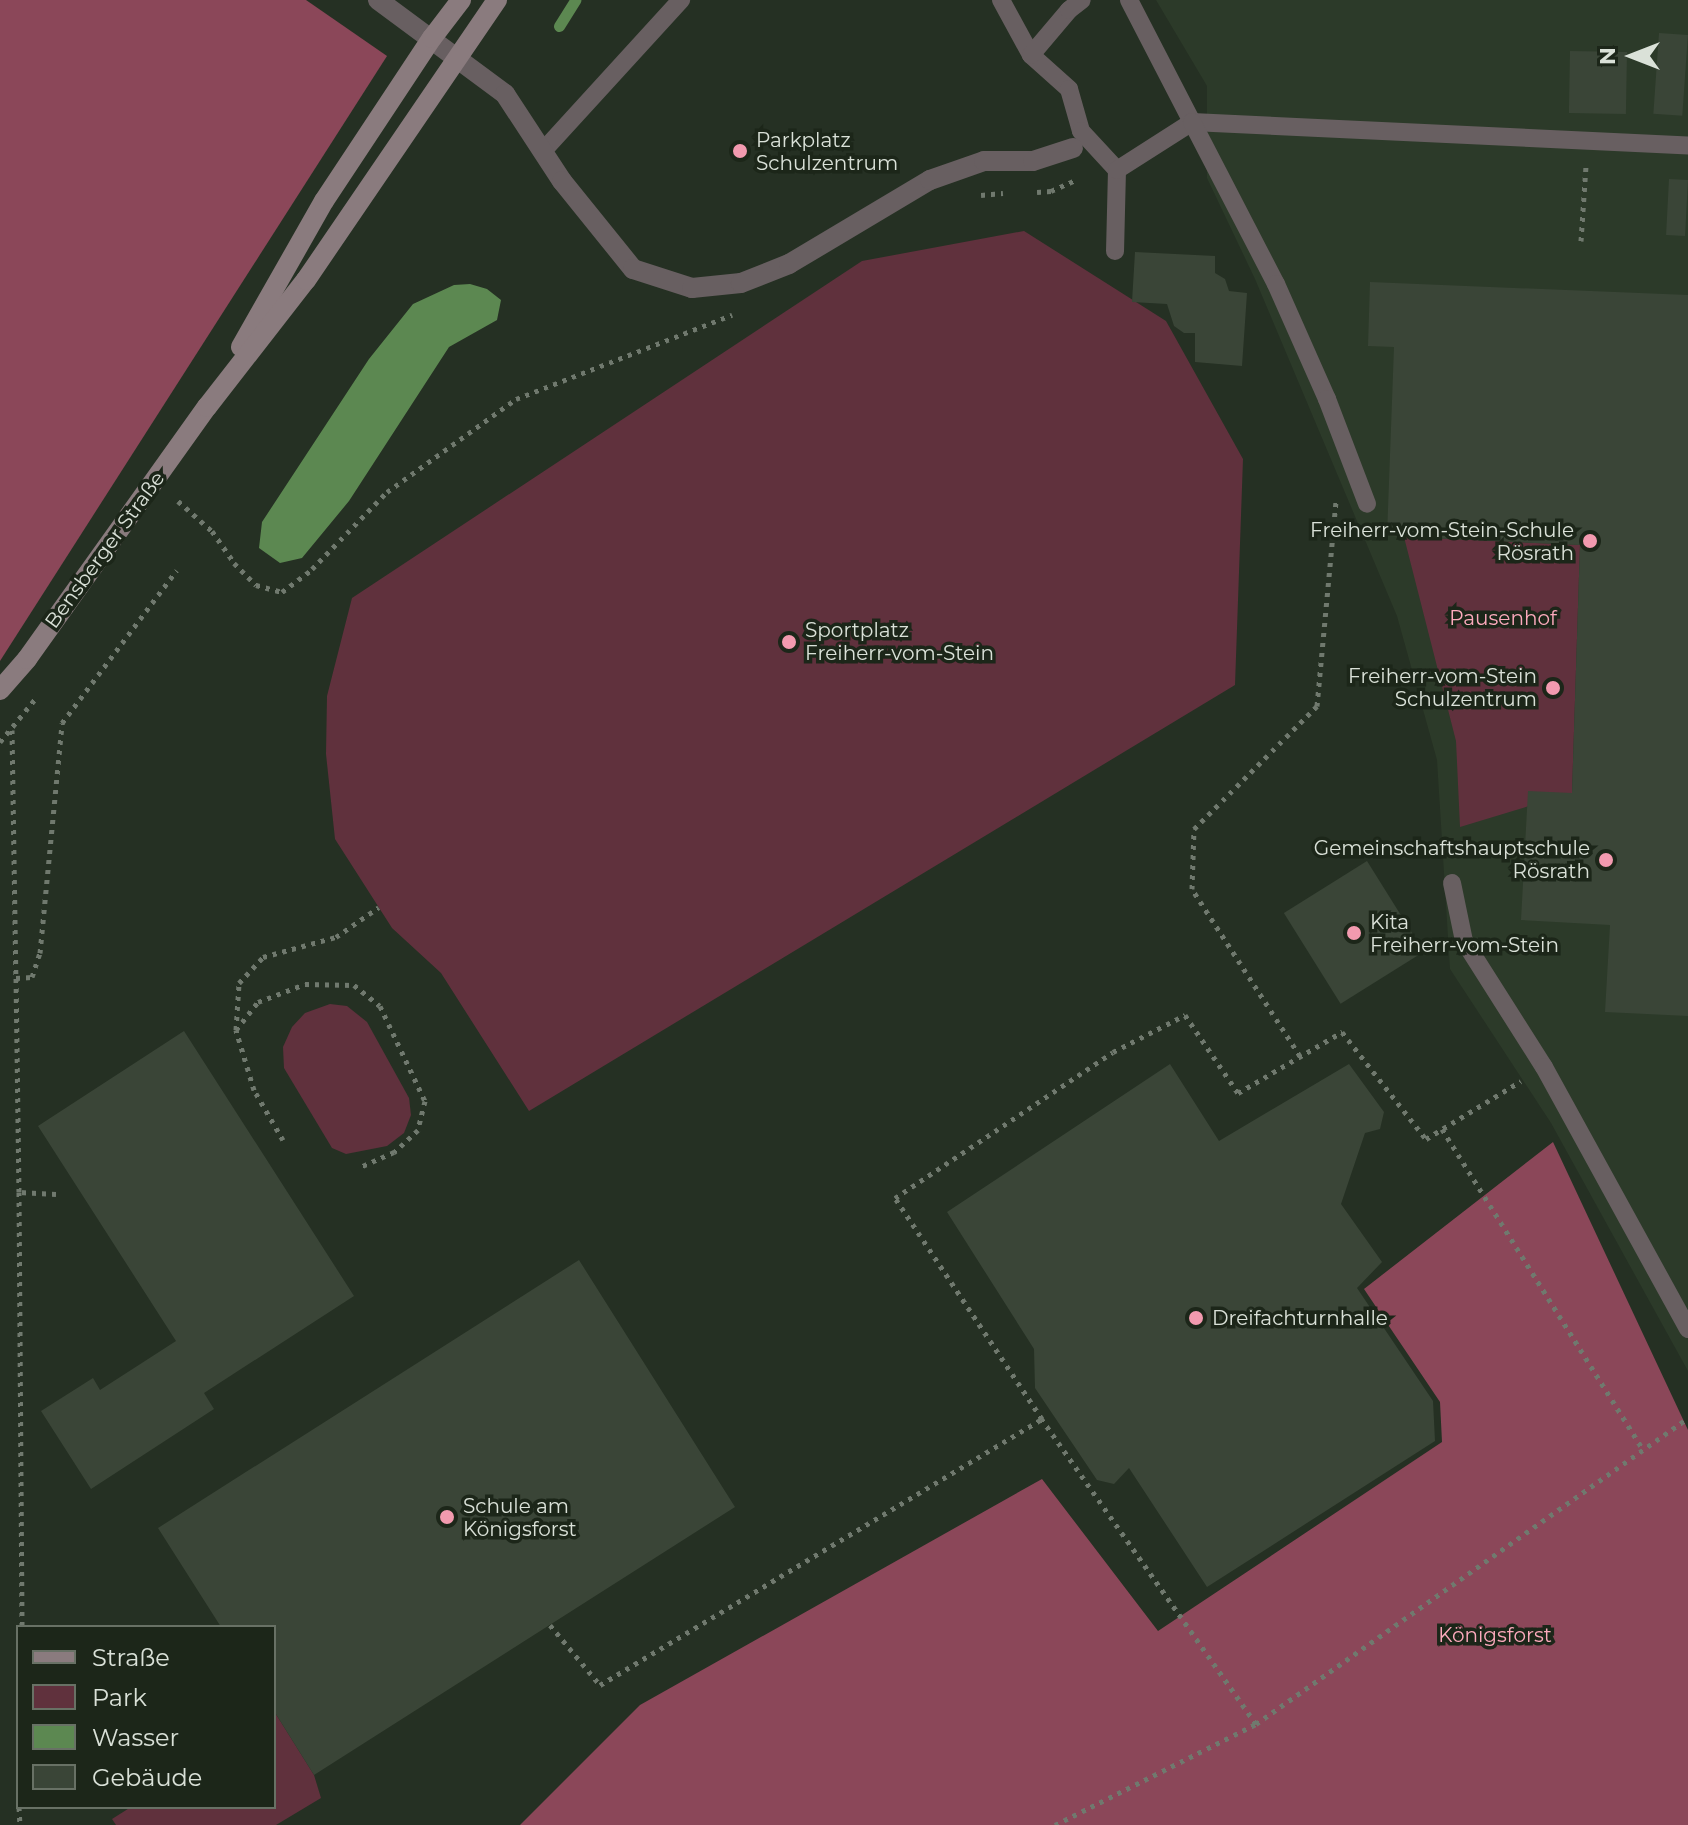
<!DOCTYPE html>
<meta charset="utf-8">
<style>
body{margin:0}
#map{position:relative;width:1688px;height:1825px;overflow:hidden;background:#253023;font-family:Montserrat,sans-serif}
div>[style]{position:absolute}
.built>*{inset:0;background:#2c3a29}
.green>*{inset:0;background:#60313d}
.forest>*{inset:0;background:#8b4759}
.water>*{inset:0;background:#5c8851}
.stream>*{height:11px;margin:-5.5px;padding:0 5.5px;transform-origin:5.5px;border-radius:5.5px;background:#5c8851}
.building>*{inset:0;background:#3a4537;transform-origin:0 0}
.path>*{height:5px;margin-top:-2.5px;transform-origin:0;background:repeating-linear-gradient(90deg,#70796e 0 4px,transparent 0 10px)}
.service>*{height:18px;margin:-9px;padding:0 9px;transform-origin:9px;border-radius:9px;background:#685f61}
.minor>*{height:20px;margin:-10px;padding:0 10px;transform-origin:10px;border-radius:10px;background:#685f61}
.secondary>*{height:20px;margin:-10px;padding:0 10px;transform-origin:10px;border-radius:10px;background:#8a7b7e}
.dots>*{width:22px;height:22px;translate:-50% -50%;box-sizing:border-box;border:4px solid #1c2619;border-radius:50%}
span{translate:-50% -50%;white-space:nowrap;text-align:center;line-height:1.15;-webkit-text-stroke:7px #1c2619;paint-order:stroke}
.poi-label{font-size:20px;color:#dae1d8}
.left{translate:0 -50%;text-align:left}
.right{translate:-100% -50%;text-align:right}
.street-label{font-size:20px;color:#dae1d8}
.park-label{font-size:20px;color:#fdaabd}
.legend{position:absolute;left:16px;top:1625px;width:260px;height:184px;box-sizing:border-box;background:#1c2619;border:2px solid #687165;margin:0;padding:10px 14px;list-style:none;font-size:24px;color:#dae1d8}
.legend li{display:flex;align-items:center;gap:16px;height:40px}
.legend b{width:40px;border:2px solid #687165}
.north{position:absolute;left:1592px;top:16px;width:80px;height:80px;-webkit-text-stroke:6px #1c2619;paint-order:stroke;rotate:270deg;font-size:22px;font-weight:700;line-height:32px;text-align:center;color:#dae1d8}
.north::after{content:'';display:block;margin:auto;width:28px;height:36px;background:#dae1d8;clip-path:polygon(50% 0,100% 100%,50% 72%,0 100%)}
</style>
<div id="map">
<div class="built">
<div style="clip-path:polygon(1156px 0,1688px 0,1688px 1371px,1551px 1123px,1450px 969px,1437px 760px,1397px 616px,1255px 279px,1207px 178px,1207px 86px)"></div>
</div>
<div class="green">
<div style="clip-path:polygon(1024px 231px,1166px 321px,1243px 459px,1235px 685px,529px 1111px,441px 973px,392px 928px,335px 839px,326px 754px,327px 696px,352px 598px,862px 261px)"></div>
<div style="clip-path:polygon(1404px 537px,1580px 545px,1572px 793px,1460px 827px,1456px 741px)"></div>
<div style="clip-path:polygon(330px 1004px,347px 1006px,367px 1022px,409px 1098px,411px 1115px,404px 1133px,387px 1146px,346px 1154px,332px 1148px,284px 1068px,283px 1047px,292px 1027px,305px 1013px)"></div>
<div style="clip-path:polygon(274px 1711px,314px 1775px,321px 1798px,276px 1825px,116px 1825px,112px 1819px,131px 1807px,274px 1807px)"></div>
</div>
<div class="forest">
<div style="clip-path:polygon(0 0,306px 0,387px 56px,0 661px)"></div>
<div style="clip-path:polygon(1553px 1142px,1688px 1430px,1688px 1825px,520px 1825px,640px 1705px,1042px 1479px,1158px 1631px,1442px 1442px,1440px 1402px,1364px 1289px)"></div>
</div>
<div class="water">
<div style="clip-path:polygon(470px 284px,487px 289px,501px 300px,497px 320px,449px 347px,349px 501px,302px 558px,280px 563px,259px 548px,262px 522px,369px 359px,413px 304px,454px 285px)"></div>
</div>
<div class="stream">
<div style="left:559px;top:26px;width:31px;rotate:-58deg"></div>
</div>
<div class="building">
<div style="left:1659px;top:33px;width:29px;height:81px;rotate:4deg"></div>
<div style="left:1570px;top:51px;width:57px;height:62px;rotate:1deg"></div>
<div style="left:1669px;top:179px;width:19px;height:56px;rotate:3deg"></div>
<div style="clip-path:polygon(1135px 252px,1215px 256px,1215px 273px,1225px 279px,1229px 291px,1247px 293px,1242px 366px,1195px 362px,1195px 333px,1184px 333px,1174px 326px,1167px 304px,1132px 302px)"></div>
<div style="clip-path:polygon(1370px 282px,1688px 295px,1688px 1016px,1605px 1012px,1610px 925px,1521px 920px,1528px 791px,1572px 793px,1580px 545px,1387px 536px,1394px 347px,1368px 346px)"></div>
<div style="left:1367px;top:861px;width:107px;height:98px;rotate:58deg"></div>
<div style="clip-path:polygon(184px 1031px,354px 1296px,204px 1393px,214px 1409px,91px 1489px,41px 1411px,93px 1378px,100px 1390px,176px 1341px,38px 1126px)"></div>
<div style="clip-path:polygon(1170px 1064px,1219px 1141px,1349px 1064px,1384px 1112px,1380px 1129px,1365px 1133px,1341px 1204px,1382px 1262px,1357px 1288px,1433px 1401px,1435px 1441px,1207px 1587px,1129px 1468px,1114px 1484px,1097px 1480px,1035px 1388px,1034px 1349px,947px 1212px)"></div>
<div style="clip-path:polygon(579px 1260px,735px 1507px,314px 1775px,274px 1711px,274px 1627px,221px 1627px,158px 1528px)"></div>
</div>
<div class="path">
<div style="left:1037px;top:192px;width:14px;rotate:-4deg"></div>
<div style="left:1051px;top:191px;width:27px;rotate:-24deg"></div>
<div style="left:981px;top:195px;width:22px;rotate:-5deg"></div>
<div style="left:1581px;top:241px;width:75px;rotate:-86.2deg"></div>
<div style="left:178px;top:501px;width:45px;rotate:41.4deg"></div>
<div style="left:212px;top:531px;width:39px;rotate:55deg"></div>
<div style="left:234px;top:563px;width:31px;rotate:45deg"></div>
<div style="left:256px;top:585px;width:27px;rotate:15deg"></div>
<div style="left:282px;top:592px;width:38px;rotate:-37deg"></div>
<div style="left:312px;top:569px;width:107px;rotate:-45.8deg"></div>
<div style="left:387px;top:492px;width:159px;rotate:-35.8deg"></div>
<div style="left:516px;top:399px;width:232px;rotate:-21.3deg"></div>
<div style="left:12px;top:730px;width:248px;rotate:89.1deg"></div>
<div style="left:0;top:742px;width:57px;rotate:-50.7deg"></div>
<div style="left:236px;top:1030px;width:36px;rotate:-52deg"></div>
<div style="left:258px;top:1002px;width:50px;rotate:-21deg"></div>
<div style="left:305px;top:984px;width:49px;rotate:1.2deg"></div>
<div style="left:354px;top:985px;width:33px;rotate:39deg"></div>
<div style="left:380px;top:1006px;width:105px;rotate:64.7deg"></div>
<div style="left:425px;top:1101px;width:30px;rotate:104deg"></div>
<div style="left:418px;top:1130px;width:33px;rotate:137deg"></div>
<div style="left:394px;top:1152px;width:35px;rotate:156deg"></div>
<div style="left:1300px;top:1056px;width:199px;rotate:-122.9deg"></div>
<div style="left:1192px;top:889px;width:60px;rotate:-88.1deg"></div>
<div style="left:1194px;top:829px;width:174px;rotate:-45deg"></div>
<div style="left:1317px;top:706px;width:206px;rotate:-84.7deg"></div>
<div style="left:1442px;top:1129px;width:379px;rotate:57.9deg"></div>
<div style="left:283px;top:1140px;width:58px;rotate:-120.1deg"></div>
<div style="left:254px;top:1090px;width:63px;rotate:-106.7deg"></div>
<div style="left:236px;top:1030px;width:47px;rotate:-86.3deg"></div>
<div style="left:239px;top:983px;width:35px;rotate:-47deg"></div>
<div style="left:263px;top:957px;width:76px;rotate:-15.3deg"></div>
<div style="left:336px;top:937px;width:52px;rotate:-34.9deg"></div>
<div style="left:19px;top:1192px;width:435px;rotate:89.6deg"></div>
<div style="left:56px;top:1194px;width:37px;rotate:-177deg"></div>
<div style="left:19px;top:1192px;width:214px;rotate:-90.8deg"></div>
<div style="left:16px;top:978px;width:16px;rotate:-4deg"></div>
<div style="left:32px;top:977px;width:25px;rotate:-72deg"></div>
<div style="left:40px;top:953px;width:231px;rotate:-84.5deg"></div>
<div style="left:62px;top:723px;width:191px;rotate:-53.1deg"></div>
<div style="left:550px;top:1625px;width:78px;rotate:50.2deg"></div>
<div style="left:600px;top:1685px;width:516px;rotate:-31.04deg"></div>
<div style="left:1256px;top:1724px;width:373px;rotate:-125.1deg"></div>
<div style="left:1042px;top:1419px;width:265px;rotate:-123.6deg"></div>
<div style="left:895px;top:1198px;width:262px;rotate:-33.8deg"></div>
<div style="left:1113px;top:1052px;width:81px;rotate:-27.2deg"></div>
<div style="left:1185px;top:1015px;width:94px;rotate:55.8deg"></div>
<div style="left:1238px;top:1093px;width:121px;rotate:-30.4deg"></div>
<div style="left:1342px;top:1032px;width:136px;rotate:51.9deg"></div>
<div style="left:1426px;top:1139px;width:111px;rotate:-31.4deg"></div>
<div style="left:19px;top:1807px;width:18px;rotate:87deg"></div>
<div style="left:1055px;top:1825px;width:225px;rotate:-26.7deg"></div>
<div style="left:1256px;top:1724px;width:529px;rotate:-35.31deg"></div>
</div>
<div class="service">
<div style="left:1001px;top:0;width:63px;rotate:61.4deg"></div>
<div style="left:1031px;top:55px;width:51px;rotate:41.8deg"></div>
<div style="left:1069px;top:89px;width:44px;rotate:74.1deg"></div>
<div style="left:1081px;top:131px;width:53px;rotate:47.3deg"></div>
<div style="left:1117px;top:170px;width:81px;rotate:91.4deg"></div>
<div style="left:1129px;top:0;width:137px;rotate:62.7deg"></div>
<div style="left:1192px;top:122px;width:497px;rotate:2.7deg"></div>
<div style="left:1031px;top:55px;width:59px;rotate:-49.8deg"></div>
<div style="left:1069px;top:10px;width:16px;rotate:-38deg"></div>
<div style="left:543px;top:151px;width:205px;rotate:-47.6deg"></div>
<div style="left:1117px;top:170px;width:89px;rotate:-32.6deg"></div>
<div style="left:1192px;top:122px;width:182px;rotate:62.6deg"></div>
<div style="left:1276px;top:284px;width:126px;rotate:66.1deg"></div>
<div style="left:1327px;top:399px;width:112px;rotate:69.1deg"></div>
<div style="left:1452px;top:883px;width:59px;rotate:78.3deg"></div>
<div style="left:1464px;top:941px;width:149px;rotate:57.6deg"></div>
<div style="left:1544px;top:1067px;width:299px;rotate:61.2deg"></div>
</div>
<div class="minor">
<div style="left:378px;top:0;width:158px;rotate:36.5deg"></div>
<div style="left:505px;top:94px;width:104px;rotate:56.8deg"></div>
<div style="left:562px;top:181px;width:113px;rotate:51.1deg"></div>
<div style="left:633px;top:269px;width:62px;rotate:17.9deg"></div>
<div style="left:692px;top:288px;width:49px;rotate:-5.8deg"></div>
<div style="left:741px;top:283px;width:52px;rotate:-21.6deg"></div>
<div style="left:789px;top:264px;width:164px;rotate:-30.8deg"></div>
<div style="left:930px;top:180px;width:57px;rotate:-19.4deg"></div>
<div style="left:984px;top:161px;width:49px"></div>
<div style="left:1033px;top:161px;width:42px;rotate:-18deg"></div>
</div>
<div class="secondary">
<div style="left:241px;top:347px;width:168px;rotate:-60.4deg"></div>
<div style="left:324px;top:201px;width:196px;rotate:-56.5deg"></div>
<div style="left:432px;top:38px;width:48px;rotate:-52.7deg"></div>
<div style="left:0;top:690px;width:41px;rotate:-48.9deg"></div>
<div style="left:27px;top:659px;width:310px;rotate:-54.5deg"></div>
<div style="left:207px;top:407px;width:161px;rotate:-52.1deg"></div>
<div style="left:306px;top:280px;width:339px;rotate:-55.7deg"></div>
</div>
<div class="dots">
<div style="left:740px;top:151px;background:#f29aaf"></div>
<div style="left:1590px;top:541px;background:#f29aaf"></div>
<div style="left:789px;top:642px;background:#f29aaf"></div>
<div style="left:1553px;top:688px;background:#f29aaf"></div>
<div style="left:1606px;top:860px;background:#f29aaf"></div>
<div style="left:1354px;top:933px;background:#f29aaf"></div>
<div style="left:1196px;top:1318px;background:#f29aaf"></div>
<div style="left:447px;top:1517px;background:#f29aaf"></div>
</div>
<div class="poi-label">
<span class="left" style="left:756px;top:152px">Parkplatz<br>Schulzentrum</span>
<span class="right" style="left:1574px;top:542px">Freiherr-vom-Stein-Schule<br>Rösrath</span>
<span class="left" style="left:805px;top:642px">Sportplatz<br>Freiherr-vom-Stein</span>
<span class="right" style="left:1537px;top:688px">Freiherr-vom-Stein<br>Schulzentrum</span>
<span class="right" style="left:1590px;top:860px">Gemeinschaftshauptschule<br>Rösrath</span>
<span class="left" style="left:1370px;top:934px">Kita<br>Freiherr-vom-Stein</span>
<span class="left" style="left:1212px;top:1318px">Dreifachturnhalle</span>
<span class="left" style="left:463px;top:1518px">Schule am<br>Königsforst</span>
</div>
<div class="street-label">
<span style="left:105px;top:550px;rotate:-54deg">Bensberger Straße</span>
</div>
<div class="park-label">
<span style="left:1503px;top:618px">Pausenhof</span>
<span style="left:1495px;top:1635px">Königsforst</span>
</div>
<ul class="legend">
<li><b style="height:10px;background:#8a7b7e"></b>Straße</li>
<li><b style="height:22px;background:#60313d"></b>Park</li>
<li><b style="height:22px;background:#5c8851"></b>Wasser</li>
<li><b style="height:22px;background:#3a4537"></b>Gebäude</li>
</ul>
<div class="north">N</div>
</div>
